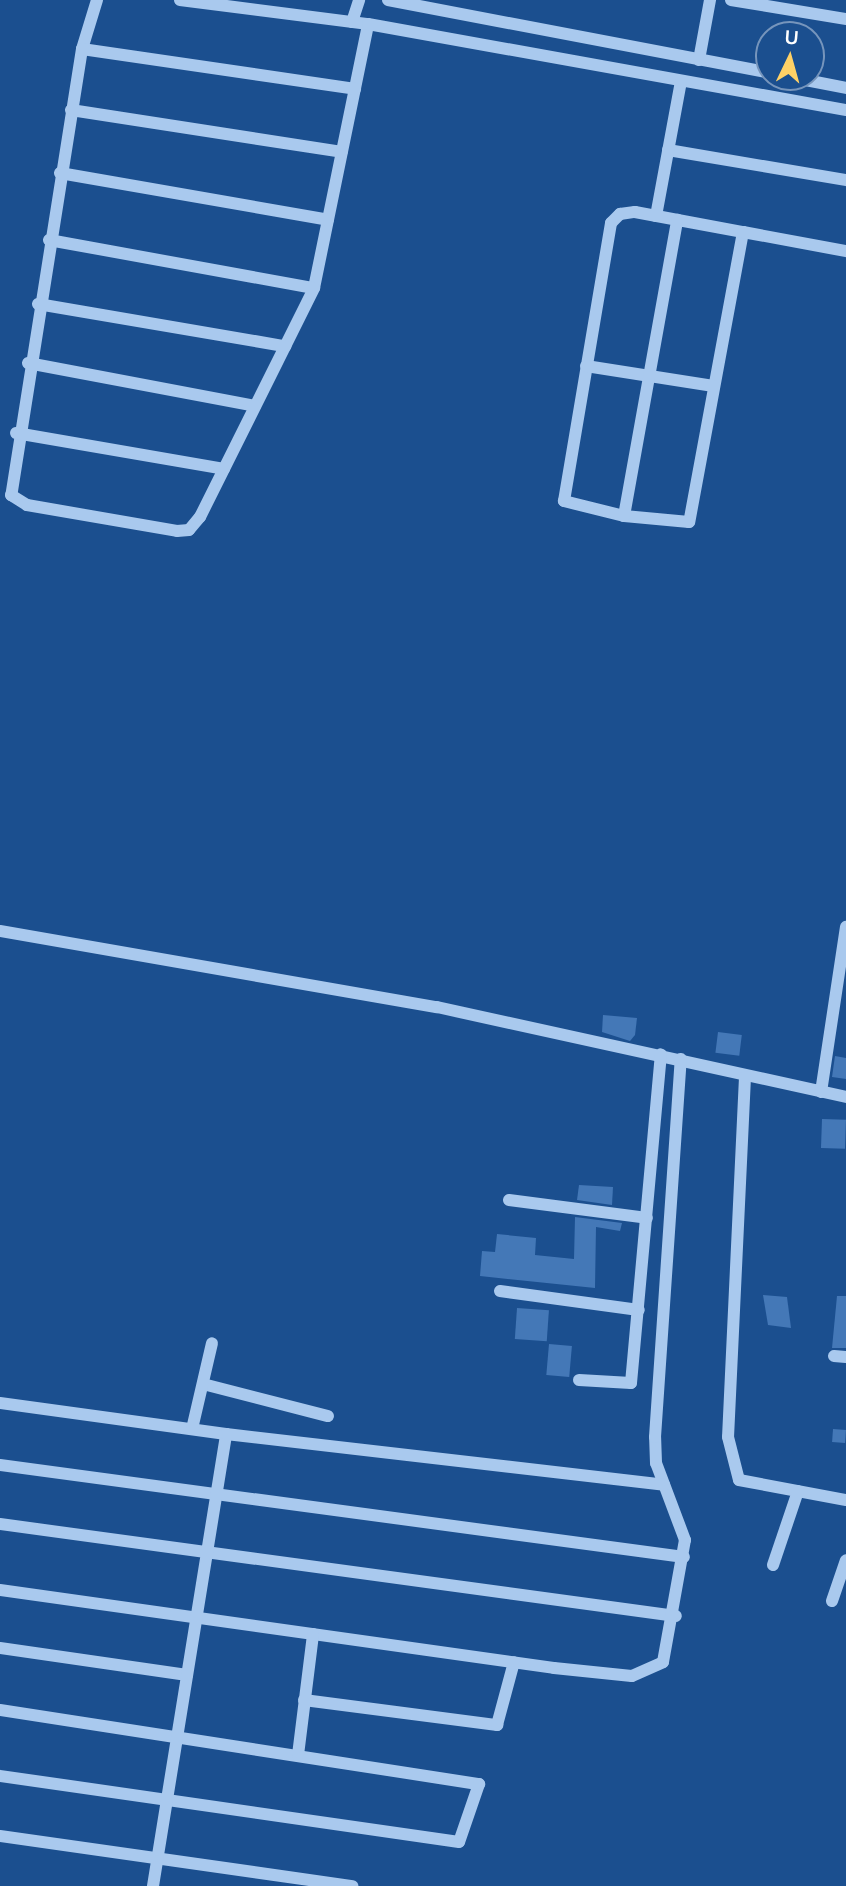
<!DOCTYPE html>
<style>
body{margin:0}
#map{position:relative;width:846px;height:1886px;overflow:hidden;background:#1b4f8f;font-family:Mulish,sans-serif}
div>[style]{position:absolute}
.building>*{inset:0;background:#4478b7;transform-origin:0 0}
.minor>*{height:12px;margin:-6px;padding:0 6px;transform-origin:6px;border-radius:6px;background:#a9c9ee}
span{translate:-50% -50%;white-space:nowrap;text-align:center;line-height:1.15;-webkit-text-stroke:5px #1b4f8f;paint-order:stroke}
.north{position:absolute;left:755px;top:21px;width:70px;height:70px;box-sizing:border-box;background:#1b4f8f;border:2px solid #7695bc;border-radius:50%;rotate:5deg;font-size:19px;font-weight:700;line-height:28px;text-align:center;color:#fff}
.north::after{content:'';display:block;margin:auto;width:24px;height:32px;background:#ffd166;clip-path:polygon(50% 0,100% 100%,50% 72%,0 100%)}
</style>
<div id="map">
<div class="building">
<div style="clip-path:polygon(603px 1015px,637px 1018px,635px 1035px,630px 1041px,602px 1032px)"></div>
<div style="left:718px;top:1032px;width:24px;height:21px;rotate:7deg"></div>
<div style="clip-path:polygon(835px 1056px,846px 1058px,846px 1079px,832px 1077px)"></div>
<div style="left:822px;top:1119px;width:24px;height:29px;rotate:2deg"></div>
<div style="clip-path:polygon(579px 1185px,613px 1187px,612px 1205px,577px 1200px)"></div>
<div style="clip-path:polygon(575px 1217px,622px 1223px,620px 1231px,596px 1227px,595px 1288px,480px 1276px,482px 1251px,495px 1252px,497px 1234px,536px 1238px,535px 1255px,574px 1259px)"></div>
<div style="clip-path:polygon(763px 1295px,787px 1297px,791px 1328px,768px 1325px)"></div>
<div style="clip-path:polygon(837px 1296px,846px 1296px,846px 1348px,832px 1348px)"></div>
<div style="left:517px;top:1308px;width:32px;height:31px;rotate:4deg"></div>
<div style="left:549px;top:1344px;width:23px;height:31px;rotate:5deg"></div>
<div style="left:833px;top:1429px;width:13px;height:13px;rotate:4deg"></div>
</div>
<div class="minor">
<div style="left:97px;top:0;width:51px;rotate:107deg"></div>
<div style="left:82px;top:49px;width:452px;rotate:99deg"></div>
<div style="left:11px;top:495px;width:19px;rotate:32deg"></div>
<div style="left:27px;top:505px;width:152px;rotate:9.8deg"></div>
<div style="left:177px;top:531px;width:12px;rotate:-5deg"></div>
<div style="left:189px;top:530px;width:17px;rotate:-50deg"></div>
<div style="left:200px;top:517px;width:256px;rotate:-63.5deg"></div>
<div style="left:314px;top:288px;width:269px;rotate:-78.4deg"></div>
<div style="left:180px;top:0;width:190px;rotate:7.3deg"></div>
<div style="left:368px;top:24px;width:486px;rotate:10.2deg"></div>
<div style="left:388px;top:0;width:388px;rotate:10.8deg"></div>
<div style="left:731px;top:0;width:117px;rotate:9.4deg"></div>
<div style="left:352px;top:22px;width:23px;rotate:-72deg"></div>
<div style="left:82px;top:49px;width:276px;rotate:8.3deg"></div>
<div style="left:699px;top:60px;width:61px;rotate:-79.6deg"></div>
<div style="left:790px;top:77px;width:57px;rotate:11.1deg"></div>
<div style="left:71px;top:110px;width:274px;rotate:8.8deg"></div>
<div style="left:668px;top:150px;width:181px;rotate:9.6deg"></div>
<div style="left:60px;top:173px;width:272px;rotate:9.9deg"></div>
<div style="left:656px;top:216px;width:137px;rotate:-79.5deg"></div>
<div style="left:743px;top:232px;width:295px;rotate:100.5deg"></div>
<div style="left:689px;top:522px;width:65px;rotate:-174.7deg"></div>
<div style="left:624px;top:516px;width:62px;rotate:-166deg"></div>
<div style="left:564px;top:501px;width:282px;rotate:-80.4deg"></div>
<div style="left:611px;top:223px;width:13px;rotate:-45deg"></div>
<div style="left:620px;top:214px;width:15px;rotate:-8deg"></div>
<div style="left:635px;top:212px;width:110px;rotate:10.5deg"></div>
<div style="left:743px;top:232px;width:105px;rotate:10.5deg"></div>
<div style="left:49px;top:240px;width:269px;rotate:10.3deg"></div>
<div style="left:38px;top:304px;width:251px;rotate:9.7deg"></div>
<div style="left:28px;top:363px;width:231px;rotate:10.7deg"></div>
<div style="left:586px;top:366px;width:129px;rotate:8.9deg"></div>
<div style="left:16px;top:433px;width:211px;rotate:9.8deg"></div>
<div style="left:624px;top:516px;width:301px;rotate:-79.8deg"></div>
<div style="left:0;top:931px;width:444px;rotate:9.9deg"></div>
<div style="left:437px;top:1007px;width:419px;rotate:12.4deg"></div>
<div style="left:745px;top:1077px;width:360px;rotate:92.7deg"></div>
<div style="left:728px;top:1437px;width:44px;rotate:75.7deg"></div>
<div style="left:739px;top:1480px;width:109px;rotate:10.6deg"></div>
<div style="left:821px;top:1092px;width:167px;rotate:-81.4deg"></div>
<div style="left:509px;top:1200px;width:139px;rotate:7.4deg"></div>
<div style="left:500px;top:1291px;width:140px;rotate:7.8deg"></div>
<div style="left:834px;top:1356px;width:12px;rotate:5deg"></div>
<div style="left:579px;top:1380px;width:52px;rotate:3.3deg"></div>
<div style="left:631px;top:1383px;width:330px;rotate:-84.8deg"></div>
<div style="left:203px;top:1384px;width:129px;rotate:14.4deg"></div>
<div style="left:0;top:1403px;width:228px;rotate:7.8deg"></div>
<div style="left:192px;top:1429px;width:88px;rotate:-76.9deg"></div>
<div style="left:0;top:1465px;width:690px;rotate:7.66deg"></div>
<div style="left:0;top:1524px;width:682px;rotate:7.75deg"></div>
<div style="left:773px;top:1565px;width:78px;rotate:-71.3deg"></div>
<div style="left:0;top:1590px;width:559px;rotate:8.01deg"></div>
<div style="left:554px;top:1668px;width:78px;rotate:5.9deg"></div>
<div style="left:632px;top:1676px;width:34px;rotate:-24deg"></div>
<div style="left:663px;top:1662px;width:124px;rotate:-79.8deg"></div>
<div style="left:685px;top:1540px;width:82px;rotate:-110.6deg"></div>
<div style="left:656px;top:1463px;width:26px;rotate:-92deg"></div>
<div style="left:655px;top:1437px;width:379px;rotate:-86.1deg"></div>
<div style="left:832px;top:1601px;width:43px;rotate:-71.1deg"></div>
<div style="left:0;top:1648px;width:189px;rotate:8.2deg"></div>
<div style="left:304px;top:1700px;width:195px;rotate:7.4deg"></div>
<div style="left:497px;top:1725px;width:65px;rotate:-74.9deg"></div>
<div style="left:0;top:1710px;width:485px;rotate:8.8deg"></div>
<div style="left:479px;top:1784px;width:61px;rotate:109deg"></div>
<div style="left:459px;top:1842px;width:464px;rotate:-171.8deg"></div>
<div style="left:298px;top:1755px;width:122px;rotate:-82.9deg"></div>
<div style="left:0;top:1836px;width:356px;rotate:8.1deg"></div>
<div style="left:153px;top:1886px;width:458px;rotate:-80.8deg"></div>
<div style="left:226px;top:1434px;width:441px;rotate:6.6deg"></div>
</div>
<div class="north">U</div>
</div>
